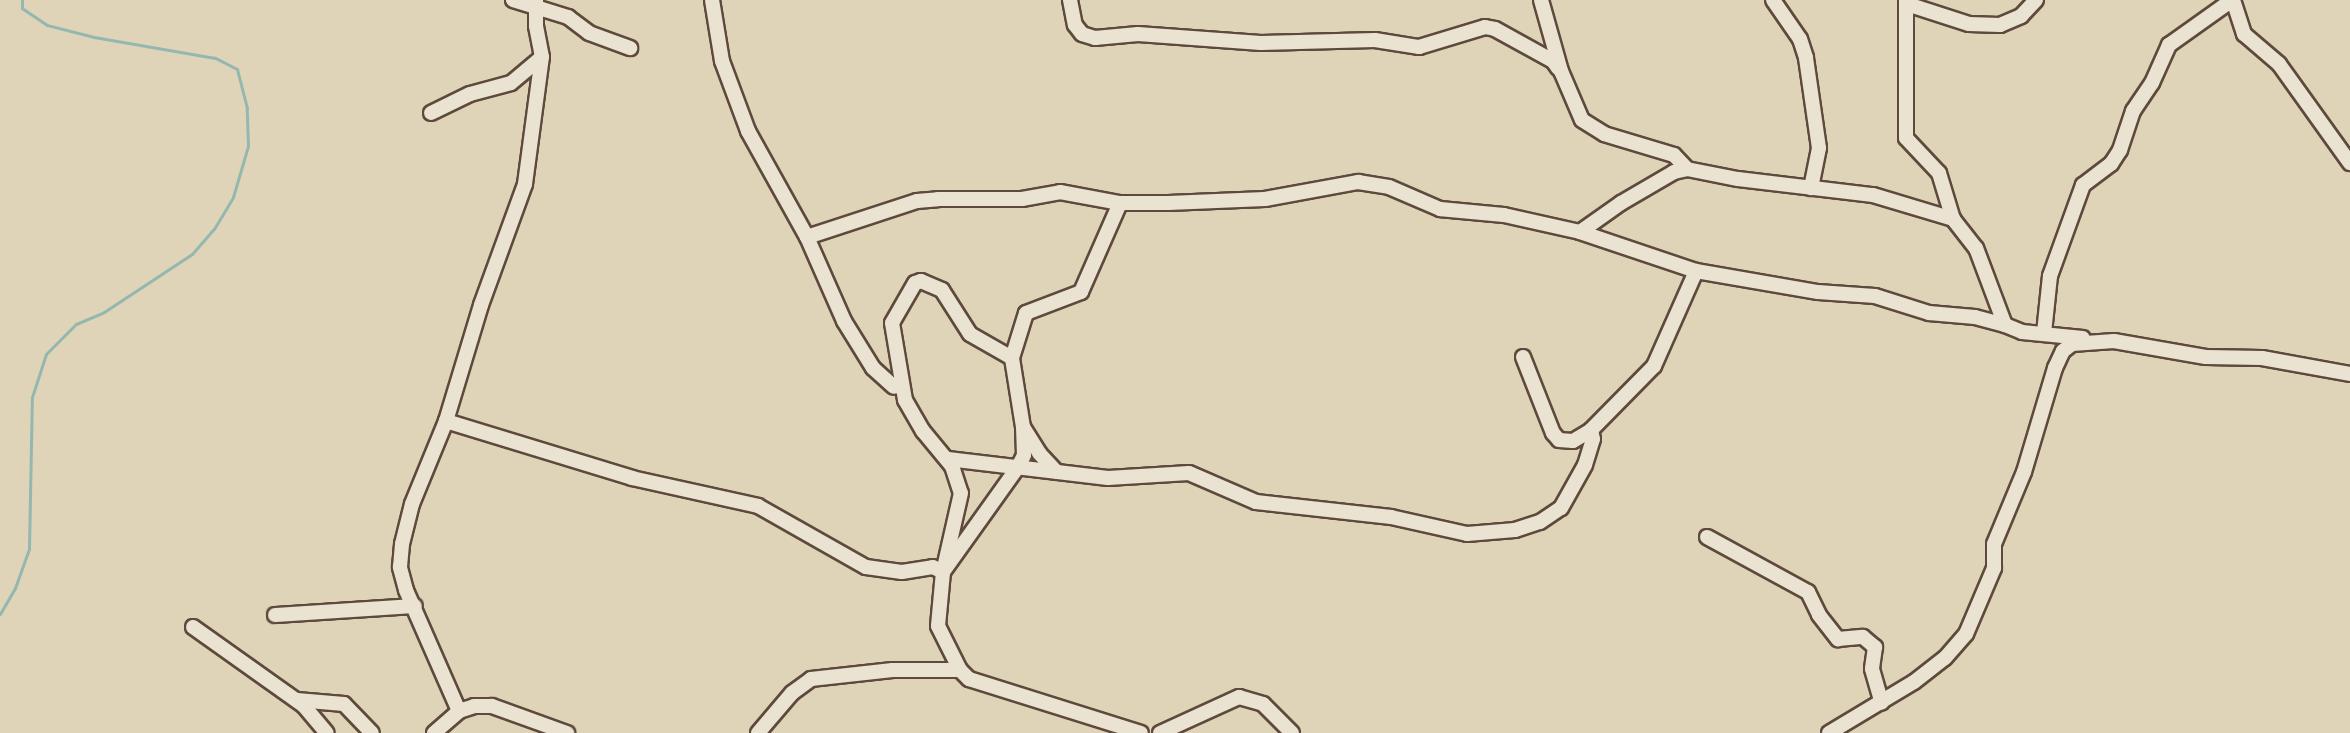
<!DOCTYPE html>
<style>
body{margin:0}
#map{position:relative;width:2350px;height:733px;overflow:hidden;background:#e0d4b8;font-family:"Libre Bodoni",serif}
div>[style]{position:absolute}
.stream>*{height:3px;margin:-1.5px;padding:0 1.5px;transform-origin:1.5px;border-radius:1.5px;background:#94b8b0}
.roads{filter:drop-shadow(2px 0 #5e4a3c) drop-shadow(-2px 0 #5e4a3c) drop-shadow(0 2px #5e4a3c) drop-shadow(0 -2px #5e4a3c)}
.street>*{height:14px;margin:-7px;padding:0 7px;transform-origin:7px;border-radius:7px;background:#ebe3d1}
span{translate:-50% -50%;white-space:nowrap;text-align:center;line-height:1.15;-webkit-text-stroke:6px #ebe3d1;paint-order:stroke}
</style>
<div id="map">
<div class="stream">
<div style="left:0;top:614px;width:30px;rotate:-60deg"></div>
<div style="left:15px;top:588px;width:41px;rotate:-70.3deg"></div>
<div style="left:29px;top:549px;width:152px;rotate:-88.9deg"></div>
<div style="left:32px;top:397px;width:45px;rotate:-72deg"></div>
<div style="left:46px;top:354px;width:42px;rotate:-45deg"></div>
<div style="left:76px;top:324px;width:30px;rotate:-23deg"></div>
<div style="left:104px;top:312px;width:105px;rotate:-33.4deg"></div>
<div style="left:192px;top:254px;width:33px;rotate:-49deg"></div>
<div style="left:214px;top:229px;width:37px;rotate:-59deg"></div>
<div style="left:233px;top:197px;width:53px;rotate:-73.6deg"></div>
<div style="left:248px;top:146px;width:38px;rotate:-92deg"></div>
<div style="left:247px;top:108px;width:40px;rotate:-104.4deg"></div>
<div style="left:237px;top:69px;width:25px;rotate:-153deg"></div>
<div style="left:215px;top:58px;width:123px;rotate:-170.2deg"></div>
<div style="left:94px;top:37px;width:49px;rotate:-165.7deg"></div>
<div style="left:47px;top:25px;width:30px;rotate:-146deg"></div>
<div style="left:22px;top:8px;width:8px;rotate:-90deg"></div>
</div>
<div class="roads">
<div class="street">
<div style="left:513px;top:0;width:58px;rotate:17.2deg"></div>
<div style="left:568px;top:17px;width:26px;rotate:37deg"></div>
<div style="left:589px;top:33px;width:44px;rotate:20.1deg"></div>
<div style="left:712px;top:0;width:62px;rotate:80.7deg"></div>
<div style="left:722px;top:61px;width:75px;rotate:69.6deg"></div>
<div style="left:748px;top:131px;width:121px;rotate:60.9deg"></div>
<div style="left:807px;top:237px;width:92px;rotate:66.2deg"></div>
<div style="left:844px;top:321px;width:55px;rotate:58.3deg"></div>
<div style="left:873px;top:368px;width:28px;rotate:42deg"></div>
<div style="left:1070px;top:0;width:25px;rotate:79deg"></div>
<div style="left:1075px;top:25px;width:11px;rotate:52deg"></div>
<div style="left:1082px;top:34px;width:14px;rotate:17deg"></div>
<div style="left:1095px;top:38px;width:43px;rotate:-5.3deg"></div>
<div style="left:1138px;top:34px;width:123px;rotate:4.2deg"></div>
<div style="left:1261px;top:43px;width:114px;rotate:-1.5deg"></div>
<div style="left:1375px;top:40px;width:45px;rotate:9deg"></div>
<div style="left:1419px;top:47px;width:69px;rotate:-16.9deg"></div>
<div style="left:1485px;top:27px;width:10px;rotate:11deg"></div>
<div style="left:1495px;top:29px;width:66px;rotate:28.9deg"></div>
<div style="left:1553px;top:61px;width:9px;rotate:54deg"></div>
<div style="left:1541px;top:0;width:74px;rotate:74.3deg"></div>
<div style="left:1561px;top:71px;width:53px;rotate:66.8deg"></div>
<div style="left:1582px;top:120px;width:26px;rotate:32deg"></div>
<div style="left:1604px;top:134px;width:73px;rotate:16.7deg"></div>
<div style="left:1674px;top:155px;width:19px;rotate:47deg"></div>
<div style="left:1687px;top:169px;width:52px;rotate:11.1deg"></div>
<div style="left:1738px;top:179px;width:136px;rotate:6.8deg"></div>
<div style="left:1873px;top:195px;width:84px;rotate:16.7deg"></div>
<div style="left:1953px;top:219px;width:37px;rotate:52deg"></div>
<div style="left:1976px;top:248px;width:82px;rotate:69.4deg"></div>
<div style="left:2005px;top:325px;width:18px;rotate:22deg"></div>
<div style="left:2022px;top:332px;width:61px;rotate:5.6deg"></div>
<div style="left:1773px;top:0;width:47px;rotate:55.3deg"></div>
<div style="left:1800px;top:39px;width:20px;rotate:72deg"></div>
<div style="left:1806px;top:58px;width:91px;rotate:81.8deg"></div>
<div style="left:1819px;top:148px;width:41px;rotate:101.3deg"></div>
<div style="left:1906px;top:0;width:138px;rotate:90deg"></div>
<div style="left:1906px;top:138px;width:48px;rotate:46.7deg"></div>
<div style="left:1939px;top:173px;width:48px;rotate:73.1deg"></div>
<div style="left:2233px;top:0;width:36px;rotate:72deg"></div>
<div style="left:2244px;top:34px;width:46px;rotate:40.6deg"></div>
<div style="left:2279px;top:64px;width:122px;rotate:54.4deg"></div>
<div style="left:1907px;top:4px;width:65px;rotate:17.9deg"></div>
<div style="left:1969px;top:24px;width:31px;rotate:2deg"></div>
<div style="left:2000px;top:25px;width:23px;rotate:-23deg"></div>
<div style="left:2021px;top:16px;width:22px;rotate:-47deg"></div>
<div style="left:431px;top:113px;width:43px;rotate:-26deg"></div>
<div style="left:470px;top:94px;width:42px;rotate:-15deg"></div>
<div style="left:511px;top:83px;width:40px;rotate:-40deg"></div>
<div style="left:1580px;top:232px;width:122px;rotate:18.6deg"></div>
<div style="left:1696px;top:271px;width:124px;rotate:9.8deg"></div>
<div style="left:1818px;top:292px;width:57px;rotate:4deg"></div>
<div style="left:1875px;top:296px;width:57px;rotate:17.5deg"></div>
<div style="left:1929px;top:313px;width:46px;rotate:5deg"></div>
<div style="left:1975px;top:317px;width:31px;rotate:15deg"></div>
<div style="left:807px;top:237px;width:116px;rotate:-18.1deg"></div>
<div style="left:917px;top:201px;width:21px;rotate:-5deg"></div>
<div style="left:938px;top:199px;width:84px"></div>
<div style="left:1022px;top:199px;width:39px;rotate:-10deg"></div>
<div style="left:1060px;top:192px;width:61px;rotate:10.4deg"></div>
<div style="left:1120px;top:203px;width:48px"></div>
<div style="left:1168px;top:203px;width:97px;rotate:-2.4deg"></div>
<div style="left:1265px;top:199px;width:95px;rotate:-10.4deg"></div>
<div style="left:1358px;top:182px;width:31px;rotate:9deg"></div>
<div style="left:1389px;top:187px;width:56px;rotate:23.3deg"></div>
<div style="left:1440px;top:209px;width:64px;rotate:5.4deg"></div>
<div style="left:1504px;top:215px;width:78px;rotate:12.6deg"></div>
<div style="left:1580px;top:232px;width:50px;rotate:-35.3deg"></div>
<div style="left:1621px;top:203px;width:61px;rotate:-30.3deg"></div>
<div style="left:1674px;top:172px;width:13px;rotate:-13deg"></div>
<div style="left:2044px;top:333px;width:57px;rotate:-84deg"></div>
<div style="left:2050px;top:276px;width:97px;rotate:-70.1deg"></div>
<div style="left:2083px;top:185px;width:35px;rotate:-37deg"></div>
<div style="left:2111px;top:164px;width:17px;rotate:-57deg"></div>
<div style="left:2120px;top:150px;width:41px;rotate:-71.6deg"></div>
<div style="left:2133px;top:111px;width:34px;rotate:-56deg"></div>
<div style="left:2152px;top:83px;width:42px;rotate:-65.9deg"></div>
<div style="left:2169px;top:45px;width:77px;rotate:-35.5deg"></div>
<div style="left:1523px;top:357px;width:82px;rotate:68.5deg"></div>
<div style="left:1553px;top:433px;width:9px;rotate:49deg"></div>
<div style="left:1559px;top:440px;width:14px;rotate:4deg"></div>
<div style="left:1573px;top:441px;width:21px;rotate:-31deg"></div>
<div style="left:1591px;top:430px;width:90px;rotate:-45.5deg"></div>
<div style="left:1654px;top:366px;width:104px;rotate:-66.1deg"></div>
<div style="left:1012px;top:358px;width:47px;rotate:-72.7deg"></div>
<div style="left:1026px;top:313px;width:59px;rotate:-20.9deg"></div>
<div style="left:1081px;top:292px;width:97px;rotate:-66.3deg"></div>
<div style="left:446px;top:421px;width:195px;rotate:17deg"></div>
<div style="left:632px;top:478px;width:129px;rotate:12.5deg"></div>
<div style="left:758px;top:506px;width:124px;rotate:29.5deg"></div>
<div style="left:866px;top:567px;width:36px;rotate:8deg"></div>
<div style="left:902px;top:572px;width:31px;rotate:-9deg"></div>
<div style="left:933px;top:567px;width:11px;rotate:27deg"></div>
<div style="left:1023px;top:427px;width:31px;rotate:58deg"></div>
<div style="left:1039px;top:453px;width:26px;rotate:47deg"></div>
<div style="left:948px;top:459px;width:161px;rotate:6.8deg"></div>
<div style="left:1108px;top:478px;width:81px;rotate:-3.5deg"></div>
<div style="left:1189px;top:473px;width:73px;rotate:23.4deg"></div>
<div style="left:1256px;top:502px;width:136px;rotate:6.3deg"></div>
<div style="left:1391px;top:517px;width:78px;rotate:12.6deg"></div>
<div style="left:1467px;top:534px;width:48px;rotate:-4.8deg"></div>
<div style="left:1515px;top:530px;width:26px;rotate:-18deg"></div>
<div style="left:1540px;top:522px;width:25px;rotate:-34deg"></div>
<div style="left:1561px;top:508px;width:49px;rotate:-60.8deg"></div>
<div style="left:1585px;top:465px;width:27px;rotate:-73deg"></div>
<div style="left:1593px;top:439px;width:9px;rotate:-103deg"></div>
<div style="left:1707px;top:537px;width:115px;rotate:28.6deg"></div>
<div style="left:1808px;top:592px;width:25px;rotate:64deg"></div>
<div style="left:1819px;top:615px;width:31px;rotate:52deg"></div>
<div style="left:1838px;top:639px;width:25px;rotate:-5deg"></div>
<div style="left:1863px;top:637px;width:16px;rotate:40deg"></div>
<div style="left:1875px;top:647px;width:22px;rotate:98deg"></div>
<div style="left:1872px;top:669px;width:35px;rotate:74deg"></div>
<div style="left:943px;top:572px;width:129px;rotate:-54.5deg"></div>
<div style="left:1018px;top:467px;width:13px;rotate:-63deg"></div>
<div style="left:1024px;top:455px;width:28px;rotate:-92deg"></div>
<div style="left:1023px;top:427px;width:70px;rotate:-99.1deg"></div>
<div style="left:1012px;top:358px;width:48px;rotate:-150.3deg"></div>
<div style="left:970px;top:334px;width:52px;rotate:-122.5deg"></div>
<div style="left:942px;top:290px;width:23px;rotate:-157deg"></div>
<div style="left:921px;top:281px;width:6px;rotate:162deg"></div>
<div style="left:915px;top:283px;width:46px;rotate:119.9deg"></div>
<div style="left:892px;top:323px;width:78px;rotate:80.4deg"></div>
<div style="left:905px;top:400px;width:36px;rotate:60deg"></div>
<div style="left:923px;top:431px;width:45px;rotate:50.4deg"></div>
<div style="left:952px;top:466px;width:28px;rotate:72deg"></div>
<div style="left:961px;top:493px;width:81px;rotate:102.8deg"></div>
<div style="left:943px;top:572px;width:54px;rotate:95.3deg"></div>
<div style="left:938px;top:626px;width:49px;rotate:63.4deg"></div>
<div style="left:960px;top:670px;width:13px;rotate:45deg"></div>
<div style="left:969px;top:679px;width:180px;rotate:17.4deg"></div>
<div style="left:275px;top:615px;width:140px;rotate:-3.7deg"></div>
<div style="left:193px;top:627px;width:136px;rotate:35.4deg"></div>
<div style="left:304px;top:706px;width:35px;rotate:50deg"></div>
<div style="left:297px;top:700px;width:47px;rotate:4.9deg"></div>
<div style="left:344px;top:704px;width:40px;rotate:46deg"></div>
<div style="left:459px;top:711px;width:132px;rotate:-113.7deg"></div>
<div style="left:406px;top:590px;width:24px;rotate:-105deg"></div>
<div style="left:400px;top:567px;width:23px;rotate:-85deg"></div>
<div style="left:402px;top:544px;width:41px;rotate:-76deg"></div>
<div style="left:412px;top:504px;width:90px;rotate:-67.7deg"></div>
<div style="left:446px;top:421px;width:121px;rotate:-73.2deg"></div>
<div style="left:481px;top:305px;width:129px;rotate:-70deg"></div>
<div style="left:525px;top:184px;width:128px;rotate:-82.4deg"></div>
<div style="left:542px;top:57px;width:32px;rotate:-101deg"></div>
<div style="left:536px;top:26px;width:26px;rotate:-90deg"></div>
<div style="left:434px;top:733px;width:33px;rotate:-41deg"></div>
<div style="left:459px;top:711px;width:16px;rotate:-18deg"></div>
<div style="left:474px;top:706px;width:18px"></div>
<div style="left:492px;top:706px;width:80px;rotate:19.8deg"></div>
<div style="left:758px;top:733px;width:52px;rotate:-49.6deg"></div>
<div style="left:792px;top:693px;width:24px;rotate:-36deg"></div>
<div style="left:811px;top:679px;width:82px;rotate:-6.3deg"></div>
<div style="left:893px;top:670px;width:67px"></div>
<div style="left:1160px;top:733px;width:87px;rotate:-24.5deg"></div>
<div style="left:1239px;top:697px;width:25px;rotate:16deg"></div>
<div style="left:1263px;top:704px;width:41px;rotate:45deg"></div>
<div style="left:1829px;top:733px;width:99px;rotate:-31deg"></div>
<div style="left:1914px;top:682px;width:39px;rotate:-38deg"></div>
<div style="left:1945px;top:658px;width:32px;rotate:-49deg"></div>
<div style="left:1966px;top:634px;width:72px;rotate:-67deg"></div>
<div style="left:1994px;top:568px;width:24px;rotate:-90deg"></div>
<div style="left:1994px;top:544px;width:78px;rotate:-67.4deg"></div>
<div style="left:2024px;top:472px;width:109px;rotate:-73.4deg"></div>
<div style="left:2055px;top:368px;width:19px;rotate:-65deg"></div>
<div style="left:2063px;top:351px;width:11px;rotate:-38deg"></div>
<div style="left:2072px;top:344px;width:42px;rotate:-4.1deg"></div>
<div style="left:2114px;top:341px;width:93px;rotate:9.9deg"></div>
<div style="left:2206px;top:357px;width:56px;rotate:1deg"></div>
<div style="left:2262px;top:358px;width:89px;rotate:10.3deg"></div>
</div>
</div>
</div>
